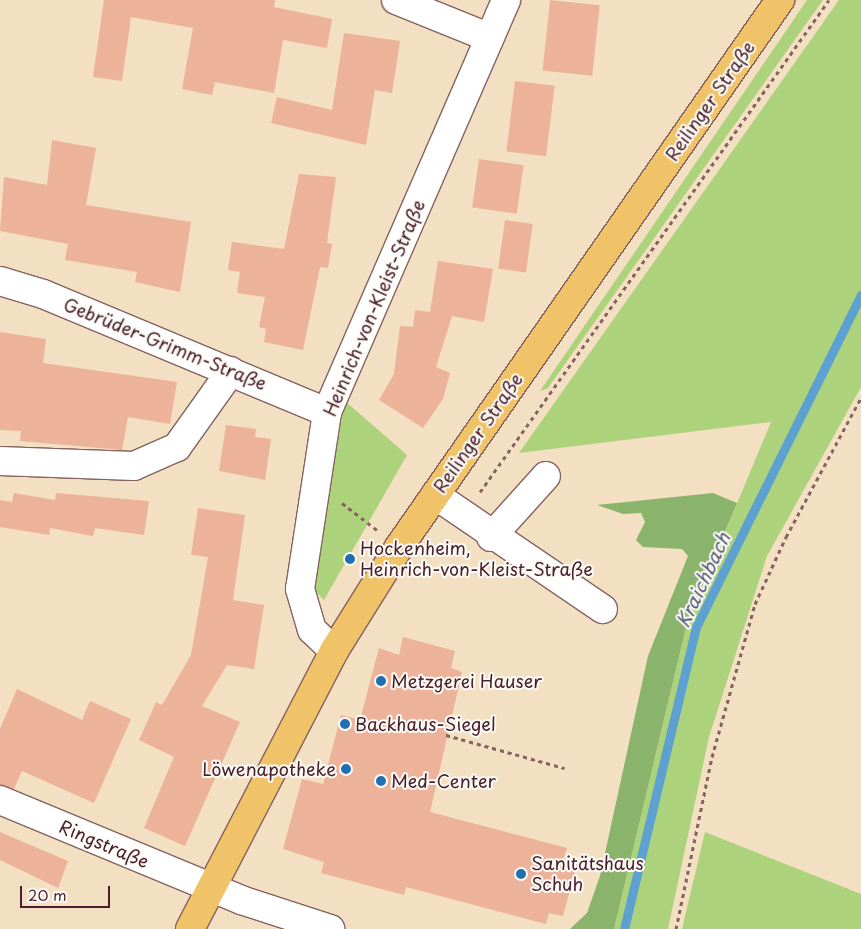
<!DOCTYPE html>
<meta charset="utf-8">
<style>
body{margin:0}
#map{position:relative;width:861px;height:929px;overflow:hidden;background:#f3dfc2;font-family:"Playpen Sans",sans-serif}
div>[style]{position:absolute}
.green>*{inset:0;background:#add27c}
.forest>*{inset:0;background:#8ab46c}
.stream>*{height:9px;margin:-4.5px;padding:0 4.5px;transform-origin:4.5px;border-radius:4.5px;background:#5da1d1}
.building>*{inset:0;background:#ecb29a;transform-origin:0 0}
.path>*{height:3px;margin-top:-1.5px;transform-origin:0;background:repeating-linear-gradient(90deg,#856260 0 4px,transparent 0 8px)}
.roads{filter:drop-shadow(1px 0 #856260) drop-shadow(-1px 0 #856260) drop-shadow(0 1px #856260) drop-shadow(0 -1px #856260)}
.minor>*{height:28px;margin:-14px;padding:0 14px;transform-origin:14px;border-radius:14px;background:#fff}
.major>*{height:28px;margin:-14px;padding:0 14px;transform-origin:14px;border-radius:14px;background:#f1c369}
.dots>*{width:14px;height:14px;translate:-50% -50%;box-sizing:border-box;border:2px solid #fdfcf7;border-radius:50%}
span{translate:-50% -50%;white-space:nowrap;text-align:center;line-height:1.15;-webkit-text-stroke:4px #fdfcf7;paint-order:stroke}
.street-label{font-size:18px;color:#4a1f2b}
.poi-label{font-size:18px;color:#4a1f2b}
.left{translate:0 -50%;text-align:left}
.right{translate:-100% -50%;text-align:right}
.water-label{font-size:19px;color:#535a76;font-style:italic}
.scale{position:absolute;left:20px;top:886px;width:90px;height:22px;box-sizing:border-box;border:2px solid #4a1f2b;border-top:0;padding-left:6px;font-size:15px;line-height:18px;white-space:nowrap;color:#4a1f2b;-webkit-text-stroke:4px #fdfcf7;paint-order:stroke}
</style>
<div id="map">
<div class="green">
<div style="clip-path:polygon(807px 0,823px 0,548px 388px,540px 391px)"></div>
<div style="clip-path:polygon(839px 0,861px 0,861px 387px,767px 556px,709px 737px,668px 929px,614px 929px,687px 623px,771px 422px,519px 453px)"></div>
<div style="clip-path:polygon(345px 401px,407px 455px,324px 600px,316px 592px,313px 574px)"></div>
<div style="clip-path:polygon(705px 832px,861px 894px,861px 929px,682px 929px)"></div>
</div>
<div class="forest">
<div style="clip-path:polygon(713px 493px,737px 503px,687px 623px,614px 929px,570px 929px,587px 913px,600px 876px,648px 656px,688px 556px,682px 549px,643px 547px,636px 540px,645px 522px,641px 513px,623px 514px,597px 505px)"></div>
</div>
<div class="stream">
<div style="left:624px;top:929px;width:310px;rotate:-76.6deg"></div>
<div style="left:696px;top:627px;width:371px;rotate:-63.6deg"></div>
</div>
<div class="building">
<div style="clip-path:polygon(104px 0,275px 0,274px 7px,332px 19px,327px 48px,283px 40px,274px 93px,215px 82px,212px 95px,182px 89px,193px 28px,131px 17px,122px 81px,93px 77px)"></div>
<div style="left:550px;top:0;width:50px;height:71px;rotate:6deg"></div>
<div style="clip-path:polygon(344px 33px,400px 41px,392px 93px,375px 90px,366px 145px,271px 123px,277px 97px,332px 110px)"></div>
<div style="left:515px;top:81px;width:40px;height:71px;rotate:7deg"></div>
<div style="clip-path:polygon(52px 140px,96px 148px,86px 205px,191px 222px,180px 292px,135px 282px,137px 272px,65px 260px,68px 244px,0 231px,4px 177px,47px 185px)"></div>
<div style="left:479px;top:159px;width:45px;height:49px;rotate:8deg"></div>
<div style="clip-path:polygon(299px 174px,336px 177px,327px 243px,332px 244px,328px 268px,320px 267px,303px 350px,264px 342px,266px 329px,259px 327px,265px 297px,237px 293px,240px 272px,228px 270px,232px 242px,284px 249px)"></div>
<div style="left:505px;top:220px;width:28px;height:49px;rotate:8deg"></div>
<div style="clip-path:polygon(438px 261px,493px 269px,484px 322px,452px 316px,436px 367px,450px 373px,443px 399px,423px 428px,379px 400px,394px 374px,400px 326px,413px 327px,415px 310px,430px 312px)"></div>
<div style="clip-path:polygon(0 332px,46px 339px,43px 363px,177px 382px,170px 424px,128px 417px,122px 450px,20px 441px,21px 431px,0 430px)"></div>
<div style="clip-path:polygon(226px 425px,256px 429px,255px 437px,271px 439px,265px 480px,219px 471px)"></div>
<div style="clip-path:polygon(14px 493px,55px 500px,56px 493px,149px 501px,144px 535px,95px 528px,93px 536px,50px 528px,49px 535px,0 527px,0 500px,12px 502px)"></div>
<div style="clip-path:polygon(198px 508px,245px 515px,233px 600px,264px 605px,254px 669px,227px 665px,202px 706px,240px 722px,185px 846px,144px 828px,174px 757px,139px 740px,156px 702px,162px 705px,191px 655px,208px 557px,191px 555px)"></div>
<div style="clip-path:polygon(403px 637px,455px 651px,451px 668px,462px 672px,430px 812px,567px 848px,563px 860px,577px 864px,563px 916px,549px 913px,546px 924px,406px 887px,404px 895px,321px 873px,324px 862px,283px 849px,302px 779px,323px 784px,341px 715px,360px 720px,379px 648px,399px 655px)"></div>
<div style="clip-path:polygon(17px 689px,82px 720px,90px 701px,131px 719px,94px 803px,22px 771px,14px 789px,0 785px,0 729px)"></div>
<div style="clip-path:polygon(0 832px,68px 861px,58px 888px,0 860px)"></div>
</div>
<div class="path">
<div style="left:480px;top:492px;width:603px;rotate:-54.65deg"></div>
<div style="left:342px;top:503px;width:44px;rotate:37.6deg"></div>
<div style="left:446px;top:735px;width:123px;rotate:15.6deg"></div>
<div style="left:676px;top:929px;width:176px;rotate:-78.2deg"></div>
<div style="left:712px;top:757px;width:159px;rotate:-74.3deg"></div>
<div style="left:755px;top:604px;width:74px;rotate:-65.2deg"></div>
<div style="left:786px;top:537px;width:158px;rotate:-61.7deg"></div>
</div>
<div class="roads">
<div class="minor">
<div style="left:396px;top:0;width:101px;rotate:22deg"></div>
<div style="left:0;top:281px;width:45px;rotate:16.8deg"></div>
<div style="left:43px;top:294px;width:308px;rotate:22.6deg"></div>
<div style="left:0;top:461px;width:134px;rotate:2.1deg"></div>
<div style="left:134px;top:466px;width:47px;rotate:-23.8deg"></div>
<div style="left:177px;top:447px;width:93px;rotate:-54.6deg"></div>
<div style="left:435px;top:495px;width:203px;rotate:34.2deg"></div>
<div style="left:491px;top:537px;width:82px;rotate:-48deg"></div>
<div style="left:334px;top:651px;width:30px;rotate:-136deg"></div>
<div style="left:312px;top:630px;width:43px;rotate:-106.3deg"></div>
<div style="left:300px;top:589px;width:179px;rotate:-81.3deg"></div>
<div style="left:327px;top:412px;width:449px;rotate:-66.5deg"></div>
<div style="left:0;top:800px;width:261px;rotate:22.5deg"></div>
<div style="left:241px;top:900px;width:94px;rotate:18deg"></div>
</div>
<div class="major">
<div style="left:190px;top:929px;width:313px;rotate:-62.6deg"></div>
<div style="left:334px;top:651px;width:123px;rotate:-58deg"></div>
<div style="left:399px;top:547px;width:667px;rotate:-55.14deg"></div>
</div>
</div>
<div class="dots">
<div style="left:350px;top:559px;background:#1f6fb2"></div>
<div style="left:381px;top:681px;background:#1f6fb2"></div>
<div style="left:345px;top:724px;background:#1f6fb2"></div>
<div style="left:346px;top:769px;background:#1f6fb2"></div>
<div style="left:381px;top:781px;background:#1f6fb2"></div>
<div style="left:521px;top:874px;background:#1f6fb2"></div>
</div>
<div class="street-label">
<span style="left:710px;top:101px;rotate:-55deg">Reilinger Straße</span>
<span style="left:374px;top:308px;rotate:-67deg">Heinrich-von-Kleist-Straße</span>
<span style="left:165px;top:344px;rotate:22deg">Gebrüder-Grimm-Straße</span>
<span style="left:478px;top:433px;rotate:-55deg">Reilinger Straße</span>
<span style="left:104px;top:844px;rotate:23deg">Ringstraße</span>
</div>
<div class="poi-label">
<span class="left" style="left:360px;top:559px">Hockenheim,<br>Heinrich-von-Kleist-Straße</span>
<span class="left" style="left:391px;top:681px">Metzgerei Hauser</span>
<span class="left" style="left:355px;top:724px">Backhaus-Siegel</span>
<span class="right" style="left:336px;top:769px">Löwenapotheke</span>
<span class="left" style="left:391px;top:781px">Med-Center</span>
<span class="left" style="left:531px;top:874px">Sanitätshaus<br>Schuh</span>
</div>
<div class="water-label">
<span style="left:703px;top:580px;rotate:-65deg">Kraichbach</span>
</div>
<div class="scale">20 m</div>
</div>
